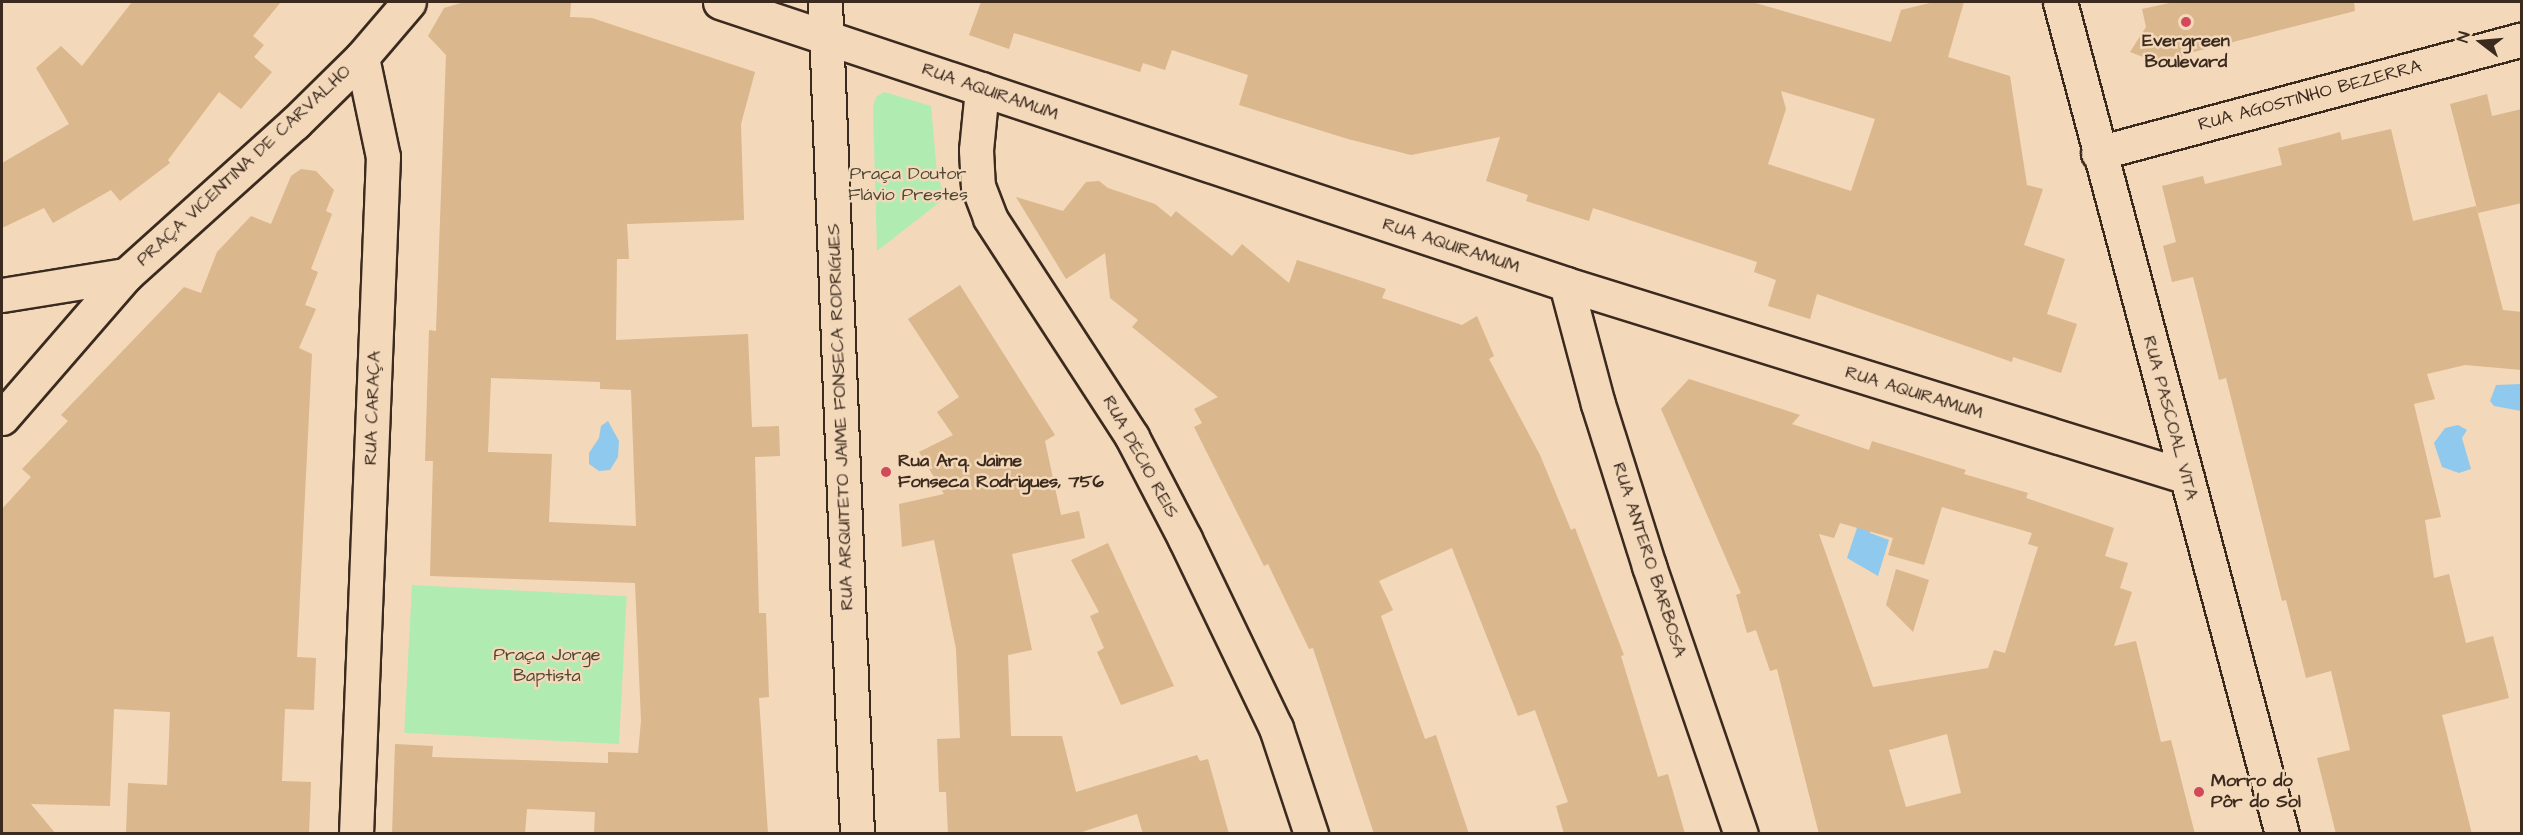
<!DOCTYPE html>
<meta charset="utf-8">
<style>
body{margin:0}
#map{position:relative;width:2523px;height:835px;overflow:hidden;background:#f3d8ba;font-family:"Architects Daughter",sans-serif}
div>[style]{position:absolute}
.green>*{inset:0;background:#b0ebb1;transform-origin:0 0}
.water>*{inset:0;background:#8fc9ee}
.building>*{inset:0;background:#dab78c}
.roads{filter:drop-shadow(2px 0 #3b2a1e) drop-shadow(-2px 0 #3b2a1e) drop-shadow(0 2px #3b2a1e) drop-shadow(0 -2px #3b2a1e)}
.street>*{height:33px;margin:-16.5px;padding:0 16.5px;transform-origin:16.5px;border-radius:16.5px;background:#f3d8ba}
.dots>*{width:16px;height:16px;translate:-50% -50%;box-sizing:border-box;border:3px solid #f3d8ba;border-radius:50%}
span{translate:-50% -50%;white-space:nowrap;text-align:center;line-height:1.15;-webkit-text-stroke:5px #f3d8ba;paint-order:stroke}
.poi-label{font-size:18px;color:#3b2a1e;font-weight:700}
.left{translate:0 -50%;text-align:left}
.street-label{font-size:18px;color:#3b2a1e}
.park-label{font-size:18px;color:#4d4734}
.frame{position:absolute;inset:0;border:3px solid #3b2a1e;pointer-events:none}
.north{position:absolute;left:2451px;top:12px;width:60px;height:60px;-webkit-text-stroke:4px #f3d8ba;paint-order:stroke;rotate:286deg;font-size:16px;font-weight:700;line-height:24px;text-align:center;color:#3b2a1e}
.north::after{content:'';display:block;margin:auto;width:21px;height:27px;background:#3b2a1e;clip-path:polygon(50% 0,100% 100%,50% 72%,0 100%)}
</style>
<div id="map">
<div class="green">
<div style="clip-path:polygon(884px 92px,931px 106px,937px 173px,945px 198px,877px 251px,873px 107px,876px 97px)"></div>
<div style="left:412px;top:585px;width:215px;height:148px;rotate:3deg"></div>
</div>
<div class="water">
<div style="clip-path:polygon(2521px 384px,2521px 411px,2494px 406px,2490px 401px,2496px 385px)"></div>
<div style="clip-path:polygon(608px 421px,619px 441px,618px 457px,610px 470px,599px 471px,589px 464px,589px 453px,599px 438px,601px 426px)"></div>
<div style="clip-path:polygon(2458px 425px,2467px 430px,2462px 438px,2471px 469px,2459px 473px,2442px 467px,2434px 443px,2445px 428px)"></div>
<div style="clip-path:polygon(1859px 522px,1871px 523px,1870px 533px,1889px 540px,1878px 576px,1847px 558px)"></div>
</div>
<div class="building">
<div style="clip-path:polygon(132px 2px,281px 2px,253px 36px,264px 45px,254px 57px,272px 72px,241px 109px,219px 92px,168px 160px,170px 163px,120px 201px,111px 190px,53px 223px,44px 208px,2px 228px,2px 163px,69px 124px,36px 68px,61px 46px,82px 66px)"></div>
<div style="clip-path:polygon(evenodd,464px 2px,571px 2px,570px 17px,592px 18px,755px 72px,741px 124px,744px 220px,627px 224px,629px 259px,617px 259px,616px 340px,748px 334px,752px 427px,779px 426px,780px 456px,755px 457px,759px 613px,766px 613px,769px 697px,759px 698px,768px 834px,594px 834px,595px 812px,527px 809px,525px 834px,392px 834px,395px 744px,433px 746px,432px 757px,608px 763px,608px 752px,638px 753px,641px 721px,635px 583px,430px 576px,433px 461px,425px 461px,429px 330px,436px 331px,446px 55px,428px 36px,444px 8px,464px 2px,491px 378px,600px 382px,600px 389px,631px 390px,636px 526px,549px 522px,552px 454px,488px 452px,491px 378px)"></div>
<div style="clip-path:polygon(evenodd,981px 2px,1752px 2px,1891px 42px,1901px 10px,1934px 2px,1964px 2px,1948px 57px,2010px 76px,2027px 185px,2043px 189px,2024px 245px,2065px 259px,2047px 314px,2077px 324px,2061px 373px,2013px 357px,2012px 362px,1817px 294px,1810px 319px,1768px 306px,1776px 280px,1754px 272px,1757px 262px,1593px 208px,1589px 221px,1526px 201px,1528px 195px,1486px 181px,1500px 137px,1411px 155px,1348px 139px,1239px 105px,1248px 75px,1172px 50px,1165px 70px,1143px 63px,1140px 72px,1014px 33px,1009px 49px,969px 35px,981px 2px,1781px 91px,1875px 119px,1851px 191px,1768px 164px,1786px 109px,1781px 91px)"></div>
<div style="clip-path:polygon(2174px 2px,2354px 2px,2355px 11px,2182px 55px,2183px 61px,2164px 65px,2130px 52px,2146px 27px,2142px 9px)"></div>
<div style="clip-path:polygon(2487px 94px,2492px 116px,2522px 109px,2522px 203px,2478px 213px,2450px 104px)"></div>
<div style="clip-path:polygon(2391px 129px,2413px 221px,2476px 206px,2503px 310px,2522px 312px,2522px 370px,2465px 365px,2427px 374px,2435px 399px,2414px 404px,2441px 517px,2425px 520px,2434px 578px,2449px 574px,2466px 643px,2493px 636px,2509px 698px,2442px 715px,2472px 834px,2336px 834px,2317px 758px,2350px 750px,2331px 671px,2306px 678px,2286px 600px,2282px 601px,2226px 378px,2219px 380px,2193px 277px,2172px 282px,2163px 246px,2176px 242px,2162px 186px,2203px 176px,2205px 184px,2282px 165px,2278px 148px,2326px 136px,2340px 132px,2342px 140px)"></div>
<div style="clip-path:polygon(301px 169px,316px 171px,334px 190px,326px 211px,332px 214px,311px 269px,318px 272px,305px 305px,316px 309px,299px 348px,312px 354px,297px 657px,316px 658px,314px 710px,285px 709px,282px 781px,311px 782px,309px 834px,126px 832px,128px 783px,167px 785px,170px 712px,114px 709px,110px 806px,31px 804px,56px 834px,2px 834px,2px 509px,31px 477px,22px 469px,68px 421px,61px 415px,184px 287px,201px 293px,217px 252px,251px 216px,271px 224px,291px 176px)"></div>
<div style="clip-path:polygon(1099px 181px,1108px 188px,1155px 204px,1171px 217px,1176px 211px,1232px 256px,1242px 244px,1289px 283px,1297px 260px,1386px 289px,1382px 298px,1462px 325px,1477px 316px,1494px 356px,1489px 359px,1540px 455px,1571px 530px,1575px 528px,1624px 655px,1621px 656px,1658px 777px,1668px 774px,1685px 834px,1564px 834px,1556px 806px,1568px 802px,1535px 710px,1518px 716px,1452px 548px,1379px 581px,1393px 610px,1381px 616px,1425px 739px,1436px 735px,1469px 834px,1374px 834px,1313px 648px,1309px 649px,1268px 564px,1264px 566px,1194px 427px,1202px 423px,1194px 409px,1218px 397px,1132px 327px,1138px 320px,1110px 298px,1105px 253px,1066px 279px,1016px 197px,1063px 211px,1086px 182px)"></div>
<div style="clip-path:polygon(960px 285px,1055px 435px,1045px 441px,1061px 515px,1079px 511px,1085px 538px,1012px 554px,1032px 650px,1008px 655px,1011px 736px,1062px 736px,1076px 792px,1197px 755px,1200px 761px,1208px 759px,1229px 834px,1143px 834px,1137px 814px,1076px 834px,948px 834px,946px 792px,939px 792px,937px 739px,960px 738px,956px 649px,934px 540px,902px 547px,899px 504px,944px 494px,919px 452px,953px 435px,937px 412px,959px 397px,908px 319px)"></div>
<div style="clip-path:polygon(evenodd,1689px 379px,1800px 415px,1792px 424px,1869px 450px,1872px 441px,1966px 470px,1964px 474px,2028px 493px,2026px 498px,2114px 528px,2105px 556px,2128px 563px,2120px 588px,2132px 592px,2114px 646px,2136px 641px,2161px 742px,2171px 740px,2195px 834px,1819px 834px,1777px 669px,1770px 671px,1756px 630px,1747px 633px,1736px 595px,1741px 593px,1661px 409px,1689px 379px,1942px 507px,2032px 533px,2028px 544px,2038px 547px,2005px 653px,1994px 650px,1988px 668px,1873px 687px,1819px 534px,1834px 538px,1840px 523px,1893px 538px,1888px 555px,1924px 565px,1942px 507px,1689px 379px,1947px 734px,1961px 793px,1906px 807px,1889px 750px,1947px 734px)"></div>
<div style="clip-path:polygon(1108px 543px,1174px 686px,1121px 705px,1097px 652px,1104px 648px,1090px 616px,1099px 612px,1071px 560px)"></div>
<div style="clip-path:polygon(1896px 569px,1929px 580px,1913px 632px,1886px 605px)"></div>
</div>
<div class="roads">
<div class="street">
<div style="left:720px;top:2px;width:892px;rotate:18.43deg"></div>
<div style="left:1566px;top:284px;width:650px;rotate:17.26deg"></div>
<div style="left:825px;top:2px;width:833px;rotate:87.8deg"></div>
<div style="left:2060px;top:2px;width:861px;rotate:75.06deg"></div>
<div style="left:982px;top:89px;width:61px;rotate:95.6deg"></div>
<div style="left:976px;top:150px;width:36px;rotate:87deg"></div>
<div style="left:978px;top:186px;width:34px;rotate:69deg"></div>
<div style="left:990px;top:218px;width:261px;rotate:57deg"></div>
<div style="left:1132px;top:437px;width:115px;rotate:62.5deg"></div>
<div style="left:1185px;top:539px;width:210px;rotate:64.3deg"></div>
<div style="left:1276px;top:728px;width:112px;rotate:71.7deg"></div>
<div style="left:2098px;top:153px;width:439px;rotate:-15deg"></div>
<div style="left:1566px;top:284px;width:124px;rotate:75.1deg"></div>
<div style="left:1598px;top:404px;width:170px;rotate:72.5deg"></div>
<div style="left:1649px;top:566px;width:283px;rotate:71.1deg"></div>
<div style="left:2px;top:295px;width:126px;rotate:-9.2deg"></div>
<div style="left:2px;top:418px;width:189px;rotate:-49.1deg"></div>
<div style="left:126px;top:275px;width:227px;rotate:-42deg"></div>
<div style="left:295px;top:123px;width:94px;rotate:-44.6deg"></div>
<div style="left:356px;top:834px;width:678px;rotate:-87.72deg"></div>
<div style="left:383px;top:157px;width:102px;rotate:-101.9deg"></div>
<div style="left:362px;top:57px;width:72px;rotate:-49.5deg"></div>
</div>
</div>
<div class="dots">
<div style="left:2186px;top:22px;background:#d1495b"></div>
<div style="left:886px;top:472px;background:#d1495b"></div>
<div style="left:2199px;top:792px;background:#d1495b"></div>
</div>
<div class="poi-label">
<span style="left:2186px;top:52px">Evergreen<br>Boulevard</span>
<span class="left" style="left:898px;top:472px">Rua Arq. Jaime<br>Fonseca Rodrigues, 756</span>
<span class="left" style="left:2211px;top:792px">Morro do<br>Pôr do Sol</span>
</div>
<div class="street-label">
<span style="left:990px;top:92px;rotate:19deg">RUA AQUIRAMUM</span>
<span style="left:2310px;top:96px;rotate:-15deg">RUA AGOSTINHO BEZERRA</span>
<span style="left:244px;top:166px;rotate:-43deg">PRAÇA VICENTINA DE CARVALHO</span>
<span style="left:1451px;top:246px;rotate:18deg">RUA AQUIRAMUM</span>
<span style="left:1914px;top:393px;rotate:17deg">RUA AQUIRAMUM</span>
<span style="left:373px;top:408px;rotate:-88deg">RUA CARAÇA</span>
<span style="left:841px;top:417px;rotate:-92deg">RUA ARQUITETO JAIME FONSECA RODRIGUES</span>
<span style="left:2170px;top:418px;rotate:75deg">RUA PASCOAL VITA</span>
<span style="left:1140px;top:457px;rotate:61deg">RUA DÉCIO REIS</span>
<span style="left:1649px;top:560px;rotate:72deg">RUA ANTERO BARBOSA</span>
</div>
<div class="park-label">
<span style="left:908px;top:185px">Praça Doutor<br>Flávio Prestes</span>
<span style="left:547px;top:666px">Praça Jorge<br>Baptista</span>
</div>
<div class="frame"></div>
<div class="north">N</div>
</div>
